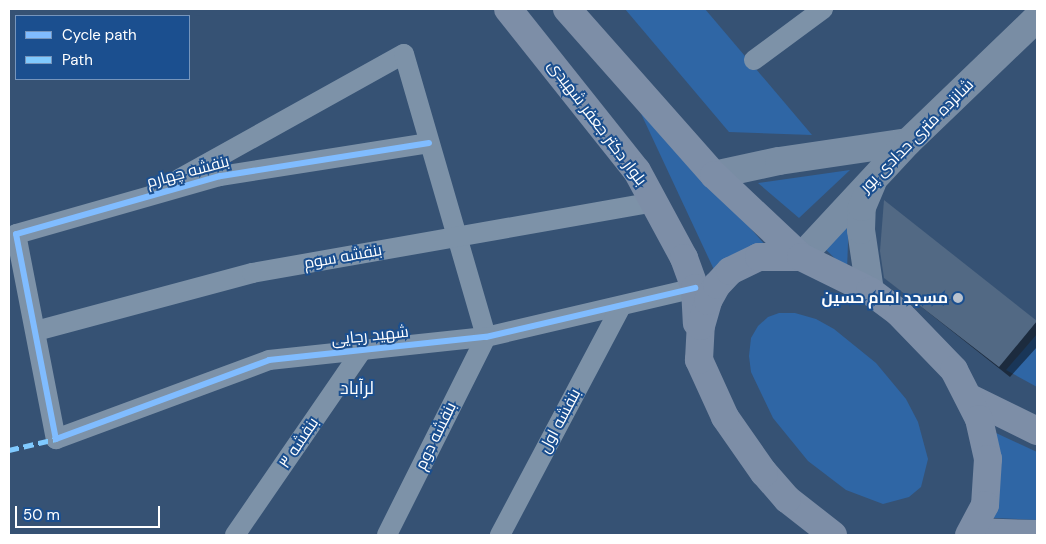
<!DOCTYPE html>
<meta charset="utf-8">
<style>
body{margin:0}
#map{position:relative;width:1046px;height:544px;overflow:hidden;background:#365274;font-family:"DM Sans",Cairo,sans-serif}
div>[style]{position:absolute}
.green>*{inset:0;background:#2f66a5}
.shadow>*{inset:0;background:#0007}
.building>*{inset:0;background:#526984}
.street>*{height:20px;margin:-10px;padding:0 10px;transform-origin:10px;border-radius:10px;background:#7d92a8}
.secondary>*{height:28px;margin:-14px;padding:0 14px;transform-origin:14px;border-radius:14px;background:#798da4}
.primary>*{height:28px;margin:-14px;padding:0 14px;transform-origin:14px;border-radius:14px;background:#7d8ea7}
.quiet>*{height:5px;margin-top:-2.5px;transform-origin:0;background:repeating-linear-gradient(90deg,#80caff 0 10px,transparent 0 15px)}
.cycleway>*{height:6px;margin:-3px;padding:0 3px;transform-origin:3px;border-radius:3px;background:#80bcff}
.dots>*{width:14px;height:14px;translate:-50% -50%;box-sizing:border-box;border:2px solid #1b4f8f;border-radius:50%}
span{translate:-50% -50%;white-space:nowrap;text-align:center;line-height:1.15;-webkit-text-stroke:4px #1b4f8f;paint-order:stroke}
.street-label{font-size:16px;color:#fff}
.poi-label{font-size:16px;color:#fff;font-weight:700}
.right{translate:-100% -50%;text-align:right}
.neighbourhood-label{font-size:18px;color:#fff}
.frame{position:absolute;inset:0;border:10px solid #fff;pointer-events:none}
.legend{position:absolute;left:15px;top:15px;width:175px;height:65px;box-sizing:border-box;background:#1b4f8f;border:1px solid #7695bc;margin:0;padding:6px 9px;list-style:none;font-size:15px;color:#fff}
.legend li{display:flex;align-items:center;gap:10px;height:25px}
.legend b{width:25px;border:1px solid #7695bc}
.scale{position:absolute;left:15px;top:506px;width:145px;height:22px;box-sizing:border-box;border:2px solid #fff;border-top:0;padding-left:6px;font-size:15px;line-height:18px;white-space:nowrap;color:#fff;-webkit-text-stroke:4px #1b4f8f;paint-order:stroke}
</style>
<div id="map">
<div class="green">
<div style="clip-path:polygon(625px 9px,705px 9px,812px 135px,729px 132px)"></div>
<div style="clip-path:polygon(630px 90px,772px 253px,723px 289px)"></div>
<div style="clip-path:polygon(850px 170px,799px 218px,758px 183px)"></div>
<div style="clip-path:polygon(849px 216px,847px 270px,821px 245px)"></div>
<div style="clip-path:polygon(779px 313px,795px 313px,816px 319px,834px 329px,876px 363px,906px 399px,918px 422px,928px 459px,921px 487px,909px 497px,883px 504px,846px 490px,808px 461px,773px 418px,751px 372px,749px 356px,751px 338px,758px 326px,768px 317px)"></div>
<div style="clip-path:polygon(1037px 334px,1037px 387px,1006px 370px)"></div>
<div style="clip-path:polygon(981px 426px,1037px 452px,1037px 520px,972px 517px)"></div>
</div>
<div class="shadow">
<div style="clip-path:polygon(885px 203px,1037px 323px,1037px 347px,1010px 377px,885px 278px)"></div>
</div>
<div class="building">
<div style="clip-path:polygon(884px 200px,1037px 321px,999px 367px,884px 278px,880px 251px)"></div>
</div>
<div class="street">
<div style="left:754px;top:60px;width:86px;rotate:-36.5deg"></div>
<div style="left:429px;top:143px;width:212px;rotate:171deg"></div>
<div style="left:220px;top:176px;width:212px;rotate:164.1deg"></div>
<div style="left:16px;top:234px;width:209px;rotate:79deg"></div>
<div style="left:56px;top:439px;width:227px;rotate:-20.3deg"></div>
<div style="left:269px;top:360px;width:218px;rotate:-6.1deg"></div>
<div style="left:486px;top:337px;width:215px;rotate:-13.2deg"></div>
<div style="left:179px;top:179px;width:257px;rotate:-29.1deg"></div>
<div style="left:404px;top:54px;width:295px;rotate:73.8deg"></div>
<div style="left:486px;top:337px;width:221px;rotate:116.6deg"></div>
<div style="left:36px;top:331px;width:224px;rotate:-15deg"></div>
<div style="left:252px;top:273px;width:408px;rotate:-10deg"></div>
<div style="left:235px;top:535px;width:224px;rotate:-55.5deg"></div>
<div style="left:500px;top:535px;width:259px;rotate:-62.1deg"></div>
</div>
<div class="secondary">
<div style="left:714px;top:175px;width:66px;rotate:-12.2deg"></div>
<div style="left:779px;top:161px;width:130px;rotate:-8.4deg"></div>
<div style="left:801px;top:257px;width:157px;rotate:-47.1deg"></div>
<div style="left:908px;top:142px;width:179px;rotate:-43.9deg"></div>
<div style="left:870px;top:291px;width:62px;rotate:-98.4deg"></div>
<div style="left:861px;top:230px;width:23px;rotate:-88deg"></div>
<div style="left:862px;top:207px;width:26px;rotate:-67deg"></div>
</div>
<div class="primary">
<div style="left:508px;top:9px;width:207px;rotate:51.5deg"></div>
<div style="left:637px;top:171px;width:99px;rotate:61.6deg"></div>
<div style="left:684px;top:258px;width:32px;rotate:70deg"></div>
<div style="left:695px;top:288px;width:35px;rotate:87deg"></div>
<div style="left:567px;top:9px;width:222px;rotate:48.5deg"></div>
<div style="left:714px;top:175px;width:120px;rotate:43.3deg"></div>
<div style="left:970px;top:398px;width:75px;rotate:26.2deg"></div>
<div style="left:972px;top:532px;width:65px;rotate:1.8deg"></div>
<div style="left:833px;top:535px;width:58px;rotate:-142deg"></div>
<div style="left:787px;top:499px;width:35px;rotate:-131deg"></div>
<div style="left:764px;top:473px;width:68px;rotate:-124.9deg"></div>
<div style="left:725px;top:417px;width:63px;rotate:-114.5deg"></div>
<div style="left:699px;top:360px;width:34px;rotate:-87deg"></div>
<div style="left:701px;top:326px;width:26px;rotate:-74deg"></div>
<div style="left:708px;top:301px;width:18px;rotate:-61deg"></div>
<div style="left:717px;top:285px;width:19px;rotate:-47deg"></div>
<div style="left:730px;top:271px;width:32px;rotate:-26deg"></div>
<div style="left:759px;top:257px;width:42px"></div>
<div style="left:801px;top:257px;width:77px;rotate:26.2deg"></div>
<div style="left:870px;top:291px;width:36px;rotate:37deg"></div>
<div style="left:899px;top:313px;width:79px;rotate:46deg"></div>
<div style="left:954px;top:370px;width:55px;rotate:63deg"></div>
<div style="left:979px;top:419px;width:41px;rotate:77.3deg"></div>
<div style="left:988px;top:459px;width:46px;rotate:93.7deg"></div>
<div style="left:985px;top:505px;width:34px;rotate:118deg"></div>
</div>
<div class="quiet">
<div style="left:9px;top:450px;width:48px;rotate:-13.2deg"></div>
</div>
<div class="cycleway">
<div style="left:429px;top:143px;width:212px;rotate:171deg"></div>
<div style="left:220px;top:176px;width:212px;rotate:164.1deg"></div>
<div style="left:16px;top:234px;width:209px;rotate:79deg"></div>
<div style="left:56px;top:439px;width:227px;rotate:-20.3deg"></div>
<div style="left:269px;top:360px;width:218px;rotate:-6.1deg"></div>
<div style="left:486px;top:337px;width:215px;rotate:-13.2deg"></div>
</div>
<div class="dots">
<div style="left:958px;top:298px;background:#b9c2ce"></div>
</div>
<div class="street-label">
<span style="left:597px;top:123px;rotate:53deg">بلوار دکتر جعفر شهیدی</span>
<span style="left:917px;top:136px;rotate:-45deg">شانزده متری حدادی پور</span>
<span style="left:188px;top:172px;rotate:-15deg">بنفشه چهارم</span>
<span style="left:343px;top:257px;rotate:-10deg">بنفشه سوم</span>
<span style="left:370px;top:336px;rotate:-6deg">شهید رجایی</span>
<span style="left:560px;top:421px;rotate:-62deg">بنفشه اول</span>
<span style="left:436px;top:436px;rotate:-64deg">بنفشه دوم</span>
<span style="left:299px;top:443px;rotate:-56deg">بنفشه ۳</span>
</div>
<div class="poi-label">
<span class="right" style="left:948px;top:298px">مسجد امام حسین</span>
</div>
<div class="neighbourhood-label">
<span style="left:357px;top:388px">لرآباد</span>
</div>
<div class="frame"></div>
<ul class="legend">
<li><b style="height:6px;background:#80bcff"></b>Cycle path</li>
<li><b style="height:6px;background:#80caff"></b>Path</li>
</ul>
<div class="scale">50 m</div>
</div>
